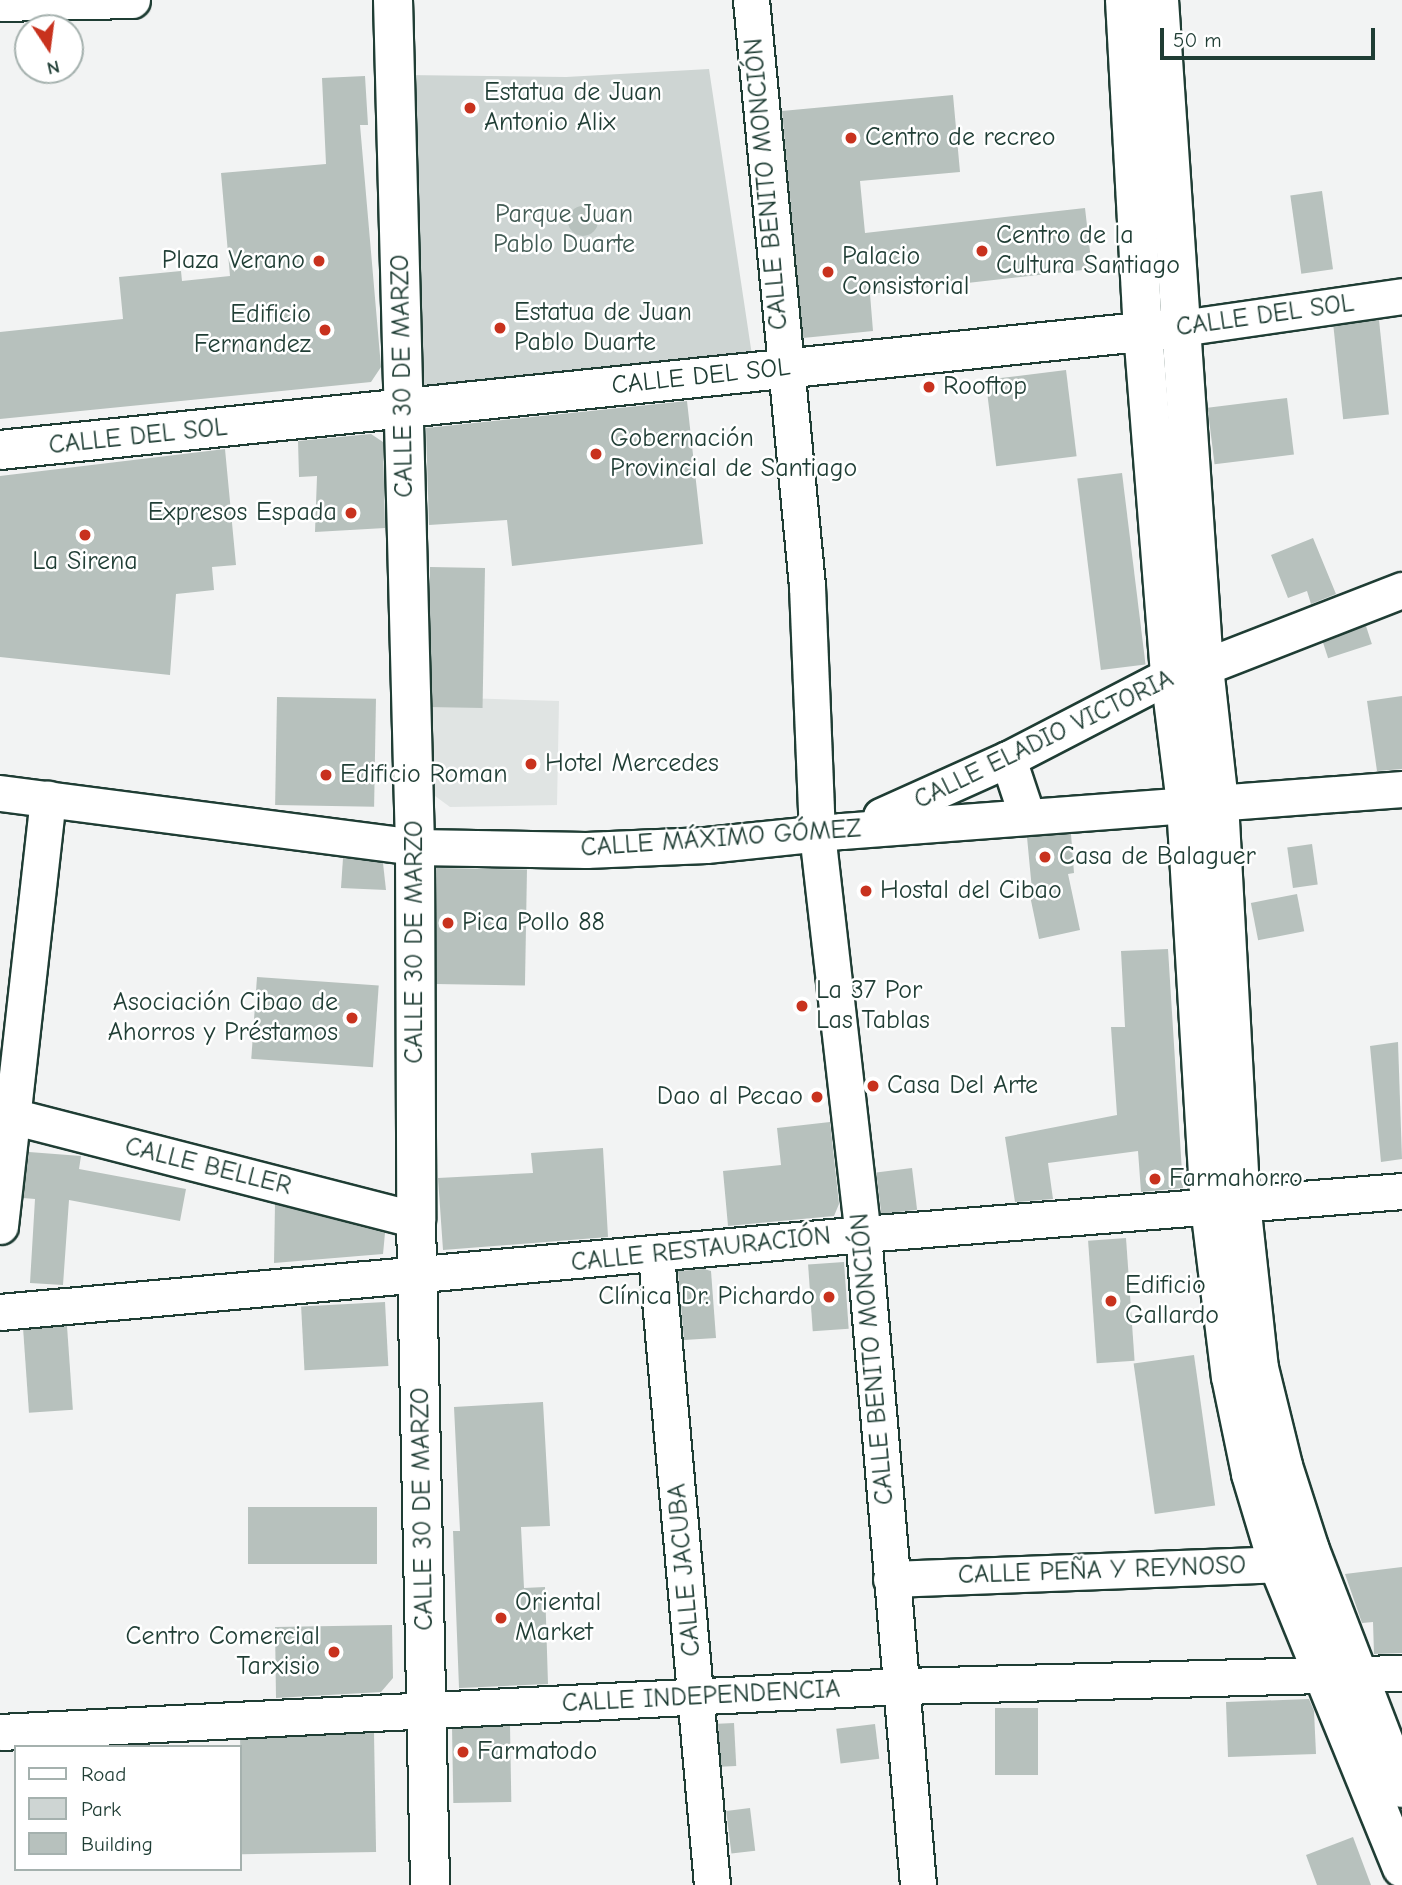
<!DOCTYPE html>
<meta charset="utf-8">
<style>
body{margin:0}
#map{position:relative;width:1402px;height:1885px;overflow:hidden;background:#f2f3f3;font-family:"Comic Neue",sans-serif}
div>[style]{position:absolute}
.built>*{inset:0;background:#e0e4e3}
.green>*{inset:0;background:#ced5d3}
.building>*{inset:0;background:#b7c1bd;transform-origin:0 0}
.round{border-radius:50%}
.roads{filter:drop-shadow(2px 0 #1f3d34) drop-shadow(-2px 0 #1f3d34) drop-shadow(0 2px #1f3d34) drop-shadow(0 -2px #1f3d34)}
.street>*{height:35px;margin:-17.5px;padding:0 17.5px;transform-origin:17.5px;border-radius:17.5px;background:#fff}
.secondary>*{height:38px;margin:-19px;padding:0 19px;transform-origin:19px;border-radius:19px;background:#fff}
.dots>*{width:19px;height:19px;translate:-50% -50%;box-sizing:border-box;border:4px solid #fff;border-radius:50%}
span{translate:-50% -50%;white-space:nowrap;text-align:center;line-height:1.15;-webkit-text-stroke:5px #fff;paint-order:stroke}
.poi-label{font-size:26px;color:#1f3d34}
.left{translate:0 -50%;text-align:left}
.right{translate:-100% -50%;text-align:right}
.street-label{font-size:26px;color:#1f3d34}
.park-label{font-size:26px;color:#425b54}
.legend{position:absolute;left:14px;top:1745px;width:228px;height:126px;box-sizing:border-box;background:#fff;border:2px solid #a5b1ae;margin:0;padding:9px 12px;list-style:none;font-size:21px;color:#1f3d34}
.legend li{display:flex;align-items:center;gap:14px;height:35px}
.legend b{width:35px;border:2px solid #a5b1ae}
.north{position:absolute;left:14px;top:14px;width:70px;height:70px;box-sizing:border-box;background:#fff;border:2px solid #a5b1ae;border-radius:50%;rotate:167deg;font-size:19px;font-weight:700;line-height:28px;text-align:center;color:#1f3d34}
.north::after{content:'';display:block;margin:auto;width:24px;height:32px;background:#c8321e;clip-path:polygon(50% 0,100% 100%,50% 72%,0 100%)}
.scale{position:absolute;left:1160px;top:28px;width:215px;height:32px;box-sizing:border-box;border:4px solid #1f3d34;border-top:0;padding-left:9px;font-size:21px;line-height:24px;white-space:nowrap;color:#1f3d34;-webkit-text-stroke:5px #fff;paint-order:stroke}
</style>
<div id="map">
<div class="built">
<div style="clip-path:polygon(433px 697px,559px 701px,557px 805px,450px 807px,431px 793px)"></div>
</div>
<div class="green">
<div style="clip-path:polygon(709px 69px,753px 362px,441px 398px,418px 381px,404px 75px,566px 77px)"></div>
</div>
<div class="building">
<div style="clip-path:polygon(365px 76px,368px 125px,360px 125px,381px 367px,371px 382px,0 419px,0 332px,123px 319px,119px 277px,181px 271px,182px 281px,230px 276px,221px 173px,326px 164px,322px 78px)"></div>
<div style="clip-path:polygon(953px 95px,960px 172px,860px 181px,865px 233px,1085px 208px,1092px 269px,870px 294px,873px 331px,803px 338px,782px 111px)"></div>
<div style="left:1322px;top:191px;width:79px;height:32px;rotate:82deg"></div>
<div class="round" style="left:568px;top:206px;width:30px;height:30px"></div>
<div style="left:1379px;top:320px;width:95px;height:46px;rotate:84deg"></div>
<div style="left:1066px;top:370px;width:87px;height:81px;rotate:83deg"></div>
<div style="left:1287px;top:398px;width:57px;height:80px;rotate:83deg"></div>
<div style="clip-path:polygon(687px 401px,703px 544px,512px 566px,507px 520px,429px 525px,426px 428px)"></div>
<div style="clip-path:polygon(371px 434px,383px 442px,385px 528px,315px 532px,317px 476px,299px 477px,298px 441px)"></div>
<div style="clip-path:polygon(225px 449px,236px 565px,212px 567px,214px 590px,176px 594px,170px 675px,0 657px,0 476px)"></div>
<div style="left:1122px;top:473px;width:193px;height:45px;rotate:83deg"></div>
<div style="clip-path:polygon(1313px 538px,1336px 594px,1311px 604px,1307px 591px,1288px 598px,1271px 555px)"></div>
<div style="left:430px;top:567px;width:55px;height:140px;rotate:1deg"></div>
<div style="left:1366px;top:626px;width:19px;height:46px;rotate:72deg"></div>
<div style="clip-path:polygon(1402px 696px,1402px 769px,1377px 771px,1367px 701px)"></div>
<div style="left:277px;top:697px;width:99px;height:108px;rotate:1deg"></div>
<div style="clip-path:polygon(1071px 834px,1074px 873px,1068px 874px,1080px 930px,1039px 939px,1029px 891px,1032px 890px,1027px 837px)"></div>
<div style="left:1312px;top:844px;width:41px;height:25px;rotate:82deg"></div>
<div style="clip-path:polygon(343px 858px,383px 863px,386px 890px,341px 888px)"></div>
<div style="left:437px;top:868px;width:90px;height:116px;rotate:1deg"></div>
<div style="left:1297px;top:894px;width:38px;height:47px;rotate:79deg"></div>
<div style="clip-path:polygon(1168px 949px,1183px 1188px,1141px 1192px,1138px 1151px,1048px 1163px,1053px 1199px,1015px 1202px,1005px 1137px,1117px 1115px,1111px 1027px,1125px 1027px,1121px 951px)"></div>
<div style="left:257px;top:977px;width:122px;height:82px;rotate:4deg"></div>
<div style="clip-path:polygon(1398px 1042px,1402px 1159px,1381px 1162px,1370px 1046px)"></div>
<div style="clip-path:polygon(830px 1122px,839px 1204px,834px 1216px,728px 1226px,723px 1171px,781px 1165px,777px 1128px)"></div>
<div style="clip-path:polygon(603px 1148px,608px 1237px,443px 1250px,438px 1178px,533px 1173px,531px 1153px)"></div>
<div style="clip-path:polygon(29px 1152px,81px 1156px,79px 1169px,186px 1189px,180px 1221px,69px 1200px,63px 1285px,30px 1283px,35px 1199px,23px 1198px)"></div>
<div style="left:912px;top:1168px;width:42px;height:36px;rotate:83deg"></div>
<div style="clip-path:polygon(275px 1204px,385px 1233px,383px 1254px,274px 1263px)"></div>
<div style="left:1126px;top:1238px;width:123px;height:38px;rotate:86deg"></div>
<div style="left:844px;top:1262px;width:67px;height:36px;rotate:86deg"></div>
<div style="clip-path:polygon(704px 1269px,711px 1271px,716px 1338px,684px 1340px,678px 1271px)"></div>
<div style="left:385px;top:1302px;width:64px;height:84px;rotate:87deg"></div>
<div style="left:67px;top:1326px;width:84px;height:44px;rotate:86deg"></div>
<div style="left:1194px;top:1355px;width:152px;height:61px;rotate:82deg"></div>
<div style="clip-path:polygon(543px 1402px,550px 1526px,521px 1527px,524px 1588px,545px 1587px,548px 1684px,459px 1688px,453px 1531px,460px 1531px,454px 1407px)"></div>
<div style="left:377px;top:1507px;width:57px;height:129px;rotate:90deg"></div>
<div style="clip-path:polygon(1402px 1567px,1402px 1653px,1374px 1654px,1373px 1622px,1362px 1623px,1345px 1574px)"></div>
<div style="clip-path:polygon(392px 1625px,393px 1678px,381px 1692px,276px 1698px,275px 1627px)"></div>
<div style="clip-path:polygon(1309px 1699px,1314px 1711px,1316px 1754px,1228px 1757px,1226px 1702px)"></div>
<div style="left:995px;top:1708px;width:43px;height:67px"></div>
<div style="left:734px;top:1723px;width:43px;height:16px;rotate:87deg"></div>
<div style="left:875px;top:1724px;width:35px;height:39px;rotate:83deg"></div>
<div style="left:510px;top:1726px;width:76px;height:58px;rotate:89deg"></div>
<div style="left:374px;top:1733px;width:119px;height:134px;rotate:89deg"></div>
<div style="left:750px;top:1808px;width:43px;height:24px;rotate:83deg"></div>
<div style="clip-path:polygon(1353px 1837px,1371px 1885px,1317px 1885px,1306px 1855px)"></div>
</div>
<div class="roads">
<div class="street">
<div style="left:751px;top:0;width:589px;rotate:84.54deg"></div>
<div style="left:807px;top:586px;width:247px;rotate:87.7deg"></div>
<div style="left:817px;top:833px;width:404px;rotate:83.5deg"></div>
<div style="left:863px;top:1234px;width:653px;rotate:85.17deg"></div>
<div style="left:0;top:3px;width:132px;rotate:-1.3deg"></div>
<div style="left:1181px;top:328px;width:223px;rotate:-8.2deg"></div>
<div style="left:1008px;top:759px;width:60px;rotate:71.6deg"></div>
<div style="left:0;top:793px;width:418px;rotate:7.4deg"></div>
<div style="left:415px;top:847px;width:171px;rotate:1deg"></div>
<div style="left:586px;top:850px;width:120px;rotate:-2.4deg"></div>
<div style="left:706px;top:845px;width:137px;rotate:-5.9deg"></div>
<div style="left:842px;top:831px;width:562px;rotate:-4.29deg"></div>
<div style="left:881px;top:816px;width:139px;rotate:-24.2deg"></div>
<div style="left:1008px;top:759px;width:182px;rotate:-27.4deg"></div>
<div style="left:1170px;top:675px;width:35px;rotate:-13deg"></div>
<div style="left:1204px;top:667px;width:212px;rotate:-21.3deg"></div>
<div style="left:0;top:1113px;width:430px;rotate:14.4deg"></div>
<div style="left:0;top:1226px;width:430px;rotate:-83.6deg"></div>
<div style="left:656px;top:1255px;width:632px;rotate:84.92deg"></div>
<div style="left:0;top:1312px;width:867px;rotate:-5.16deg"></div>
<div style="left:863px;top:1234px;width:541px;rotate:-4.56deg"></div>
<div style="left:891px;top:1579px;width:387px;rotate:-2.2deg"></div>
<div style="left:1278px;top:1564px;width:28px;rotate:-23deg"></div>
<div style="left:0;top:1732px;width:904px;rotate:-2.92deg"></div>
<div style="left:903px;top:1686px;width:499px;rotate:-1.5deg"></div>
</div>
<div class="secondary">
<div style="left:393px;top:0;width:847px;rotate:88.51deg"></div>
<div style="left:415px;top:847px;width:373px;rotate:89.8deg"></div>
<div style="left:416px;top:1220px;width:665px;rotate:88.79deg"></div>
<div style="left:1125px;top:0;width:331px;rotate:86.9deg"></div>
<div style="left:1143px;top:331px;width:345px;rotate:85.5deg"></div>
<div style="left:1170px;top:675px;width:130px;rotate:82.9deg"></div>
<div style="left:1186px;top:804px;width:404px;rotate:86.6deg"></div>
<div style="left:1210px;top:1207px;width:171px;rotate:83deg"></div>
<div style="left:1231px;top:1377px;width:99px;rotate:78.3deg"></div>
<div style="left:1251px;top:1474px;width:94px;rotate:73.3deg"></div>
<div style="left:1278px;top:1564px;width:328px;rotate:67.8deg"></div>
<div style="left:1159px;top:0;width:669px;rotate:86.14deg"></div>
<div style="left:1204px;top:667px;width:136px;rotate:83.7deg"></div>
<div style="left:1219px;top:802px;width:402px;rotate:86.9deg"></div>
<div style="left:1241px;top:1203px;width:166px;rotate:83.8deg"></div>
<div style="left:1259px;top:1368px;width:101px;rotate:76.2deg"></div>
<div style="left:1283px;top:1466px;width:88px;rotate:72.2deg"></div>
<div style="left:1310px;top:1550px;width:255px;rotate:68.9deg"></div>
<div style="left:0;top:450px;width:1175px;rotate:-5.91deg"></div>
</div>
</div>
<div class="dots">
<div style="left:470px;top:108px;background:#c8321e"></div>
<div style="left:851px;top:138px;background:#c8321e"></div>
<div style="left:982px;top:251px;background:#c8321e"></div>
<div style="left:319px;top:261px;background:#c8321e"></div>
<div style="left:828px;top:272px;background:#c8321e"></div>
<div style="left:500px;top:328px;background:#c8321e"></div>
<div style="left:325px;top:330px;background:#c8321e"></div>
<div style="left:929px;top:387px;background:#c8321e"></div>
<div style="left:596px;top:454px;background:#c8321e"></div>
<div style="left:351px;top:513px;background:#c8321e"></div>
<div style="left:85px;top:535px;background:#c8321e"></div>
<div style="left:531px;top:764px;background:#c8321e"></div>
<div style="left:326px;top:775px;background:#c8321e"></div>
<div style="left:1045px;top:857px;background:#c8321e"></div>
<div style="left:866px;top:891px;background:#c8321e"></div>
<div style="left:448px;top:923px;background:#c8321e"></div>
<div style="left:802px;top:1006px;background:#c8321e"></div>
<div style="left:352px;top:1018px;background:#c8321e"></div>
<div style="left:873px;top:1086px;background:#c8321e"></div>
<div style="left:817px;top:1097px;background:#c8321e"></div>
<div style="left:1155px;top:1179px;background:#c8321e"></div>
<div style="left:829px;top:1297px;background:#c8321e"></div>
<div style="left:1111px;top:1301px;background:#c8321e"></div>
<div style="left:501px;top:1618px;background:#c8321e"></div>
<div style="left:334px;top:1652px;background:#c8321e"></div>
<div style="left:463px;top:1752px;background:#c8321e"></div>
</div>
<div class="poi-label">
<span class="left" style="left:484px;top:108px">Estatua de Juan<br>Antonio Alix</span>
<span class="left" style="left:865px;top:138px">Centro de recreo</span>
<span class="left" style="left:996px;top:251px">Centro de la<br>Cultura Santiago</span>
<span class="left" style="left:842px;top:272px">Palacio<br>Consistorial</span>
<span class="right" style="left:305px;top:261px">Plaza Verano</span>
<span class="left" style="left:514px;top:328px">Estatua de Juan<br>Pablo Duarte</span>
<span class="right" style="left:311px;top:330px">Edificio<br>Fernandez</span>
<span class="left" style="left:943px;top:387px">Rooftop</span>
<span class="left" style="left:610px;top:454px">Gobernación<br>Provincial de Santiago</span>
<span class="right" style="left:337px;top:513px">Expresos Espada</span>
<span style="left:85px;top:562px">La Sirena</span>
<span class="left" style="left:545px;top:764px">Hotel Mercedes</span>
<span class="left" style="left:340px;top:775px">Edificio Roman</span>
<span class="left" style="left:1059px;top:857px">Casa de Balaguer</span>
<span class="left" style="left:880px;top:891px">Hostal del Cibao</span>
<span class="left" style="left:462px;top:923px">Pica Pollo 88</span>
<span class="left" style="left:816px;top:1006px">La 37 Por<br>Las Tablas</span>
<span class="right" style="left:338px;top:1018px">Asociación Cibao de<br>Ahorros y Préstamos</span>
<span class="left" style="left:887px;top:1086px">Casa Del Arte</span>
<span class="right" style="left:803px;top:1097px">Dao al Pecao</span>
<span class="left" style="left:1169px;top:1179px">Farmahorro</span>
<span class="left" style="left:1125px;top:1301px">Edificio<br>Gallardo</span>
<span class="right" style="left:815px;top:1297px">Clínica Dr. Pichardo</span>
<span class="left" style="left:515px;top:1618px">Oriental<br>Market</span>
<span class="right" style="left:320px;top:1652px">Centro Comercial<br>Tarxisio</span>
<span class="left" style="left:477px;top:1752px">Farmatodo</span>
</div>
<div class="street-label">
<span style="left:767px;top:184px;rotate:-95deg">CALLE BENITO MONCIÓN</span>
<span style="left:1265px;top:316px;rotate:-8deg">CALLE DEL SOL</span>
<span style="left:403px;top:376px;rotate:-91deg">CALLE 30 DE MARZO</span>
<span style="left:701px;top:377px;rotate:-6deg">CALLE DEL SOL</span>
<span style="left:138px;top:437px;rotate:-6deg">CALLE DEL SOL</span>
<span style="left:1044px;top:740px;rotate:-26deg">CALLE ELADIO VICTORIA</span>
<span style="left:721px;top:839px;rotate:-4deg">CALLE MÁXIMO GÓMEZ</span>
<span style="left:415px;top:942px;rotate:-90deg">CALLE 30 DE MARZO</span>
<span style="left:208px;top:1167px;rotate:14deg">CALLE BELLER</span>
<span style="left:701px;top:1250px;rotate:-6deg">CALLE RESTAURACIÓN</span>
<span style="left:873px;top:1359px;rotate:-95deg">CALLE BENITO MONCIÓN</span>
<span style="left:423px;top:1509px;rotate:-91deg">CALLE 30 DE MARZO</span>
<span style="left:685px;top:1570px;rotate:-95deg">CALLE JACUBA</span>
<span style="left:1102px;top:1571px;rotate:-2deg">CALLE PEÑA Y REYNOSO</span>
<span style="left:701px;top:1697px;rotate:-3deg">CALLE INDEPENDENCIA</span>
</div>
<div class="park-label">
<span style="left:564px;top:230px">Parque Juan<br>Pablo Duarte</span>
</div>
<ul class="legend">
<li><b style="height:9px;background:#fff"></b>Road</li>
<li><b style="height:19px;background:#ced5d3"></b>Park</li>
<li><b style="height:19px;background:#b7c1bd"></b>Building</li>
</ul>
<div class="north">N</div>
<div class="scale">50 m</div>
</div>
